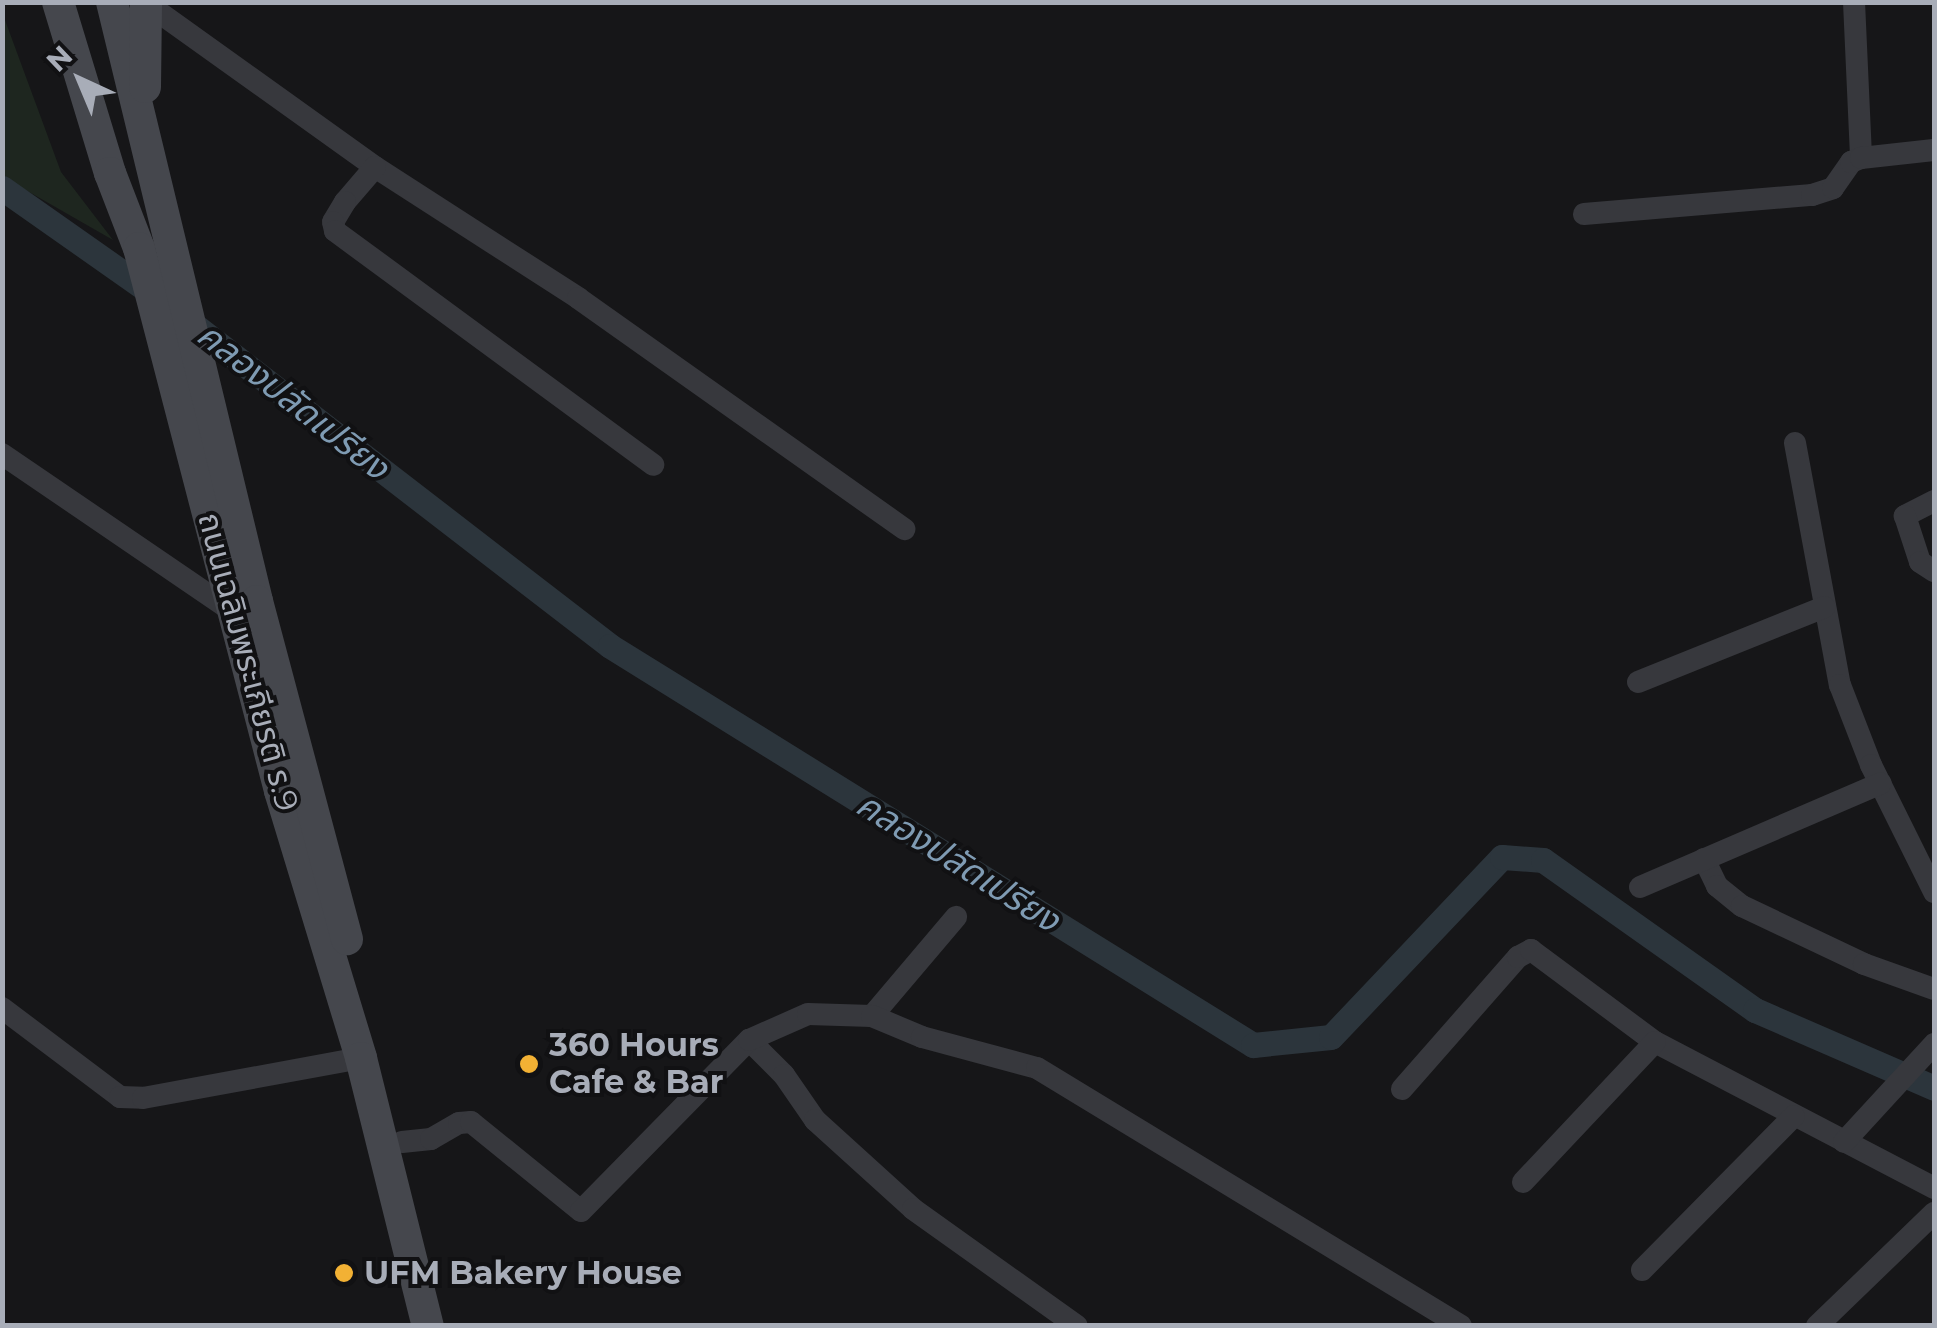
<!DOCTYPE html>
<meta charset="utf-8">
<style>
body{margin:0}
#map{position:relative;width:1937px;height:1328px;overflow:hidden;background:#161618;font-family:Montserrat,"Noto Sans Thai",sans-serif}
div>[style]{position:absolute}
.green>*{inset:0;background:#1e261f}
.canal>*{height:25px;margin:-12.5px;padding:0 12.5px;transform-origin:12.5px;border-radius:12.5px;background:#2c353c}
.minor>*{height:22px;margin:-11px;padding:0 11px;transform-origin:11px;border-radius:11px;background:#37383d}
.secondary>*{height:32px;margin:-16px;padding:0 16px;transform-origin:16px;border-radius:16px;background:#45474d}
.dots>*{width:28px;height:28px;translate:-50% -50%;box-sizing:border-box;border:5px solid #111113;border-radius:50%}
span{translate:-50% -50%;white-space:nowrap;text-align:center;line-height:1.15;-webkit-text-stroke:8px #111113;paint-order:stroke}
.street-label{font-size:32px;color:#a8adb8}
.poi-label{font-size:32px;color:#a8adb8;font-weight:700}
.left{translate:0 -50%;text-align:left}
.water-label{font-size:35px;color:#7f9bb3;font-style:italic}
.frame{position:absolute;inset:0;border:5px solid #a8adb8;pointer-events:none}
.north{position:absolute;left:30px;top:30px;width:100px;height:100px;-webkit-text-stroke:8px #111113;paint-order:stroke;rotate:316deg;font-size:28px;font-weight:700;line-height:40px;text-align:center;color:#a8adb8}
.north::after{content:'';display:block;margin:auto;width:35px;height:45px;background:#a8adb8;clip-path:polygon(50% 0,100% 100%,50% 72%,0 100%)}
</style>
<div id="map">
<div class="green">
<div style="clip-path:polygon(2px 12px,61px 172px,113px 240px,3px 177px)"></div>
</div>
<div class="canal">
<div style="left:2px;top:188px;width:186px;rotate:35.1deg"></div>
<div style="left:186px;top:319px;width:535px;rotate:37.64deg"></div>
<div style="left:610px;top:646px;width:757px;rotate:31.82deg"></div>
<div style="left:1253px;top:1045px;width:78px;rotate:-5.9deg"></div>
<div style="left:1331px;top:1037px;width:248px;rotate:-46.5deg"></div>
<div style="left:1502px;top:857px;width:41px;rotate:4.2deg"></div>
<div style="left:1543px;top:860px;width:260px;rotate:35.3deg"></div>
<div style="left:1755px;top:1010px;width:195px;rotate:23.5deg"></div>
</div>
<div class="minor">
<div style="left:1854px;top:2px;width:156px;rotate:87.4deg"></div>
<div style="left:146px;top:3px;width:282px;rotate:35.6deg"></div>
<div style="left:375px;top:167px;width:242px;rotate:32.8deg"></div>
<div style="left:578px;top:298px;width:400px;rotate:35.3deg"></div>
<div style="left:375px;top:167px;width:46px;rotate:130.6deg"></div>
<div style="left:345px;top:202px;width:23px;rotate:121deg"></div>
<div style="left:333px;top:222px;width:9px;rotate:77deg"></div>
<div style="left:335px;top:231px;width:395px;rotate:36.3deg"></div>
<div style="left:1584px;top:214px;width:229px;rotate:-4.8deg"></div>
<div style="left:1812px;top:195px;width:22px;rotate:-18deg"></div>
<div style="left:1833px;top:188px;width:32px;rotate:-55deg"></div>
<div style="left:1851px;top:162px;width:11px;rotate:-22deg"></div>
<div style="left:1861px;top:158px;width:73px;rotate:-6.3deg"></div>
<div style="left:1795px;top:443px;width:246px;rotate:79.5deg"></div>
<div style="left:1840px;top:685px;width:86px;rotate:68.8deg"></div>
<div style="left:1871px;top:765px;width:142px;rotate:63.6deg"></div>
<div style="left:2px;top:454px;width:277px;rotate:34.3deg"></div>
<div style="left:1934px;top:501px;width:33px;rotate:153deg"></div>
<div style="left:1905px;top:516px;width:48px;rotate:71.9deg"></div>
<div style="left:1920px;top:562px;width:17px;rotate:33deg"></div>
<div style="left:1638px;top:682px;width:201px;rotate:-21.9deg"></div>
<div style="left:1704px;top:859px;width:30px;rotate:64deg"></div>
<div style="left:1717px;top:886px;width:32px;rotate:39deg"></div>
<div style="left:1742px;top:906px;width:135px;rotate:25.4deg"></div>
<div style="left:1864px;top:964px;width:74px;rotate:19.7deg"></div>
<div style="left:1640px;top:887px;width:262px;rotate:-23.3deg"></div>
<div style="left:2px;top:1008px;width:148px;rotate:37deg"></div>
<div style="left:120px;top:1097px;width:23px;rotate:2deg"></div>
<div style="left:143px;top:1098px;width:222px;rotate:-10.4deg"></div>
<div style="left:872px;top:1016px;width:130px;rotate:-49.7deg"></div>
<div style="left:749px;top:1040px;width:49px;rotate:45deg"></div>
<div style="left:784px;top:1075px;width:55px;rotate:55.4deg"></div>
<div style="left:815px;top:1120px;width:132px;rotate:42.2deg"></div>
<div style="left:913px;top:1209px;width:201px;rotate:35.5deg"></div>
<div style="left:1402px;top:1089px;width:176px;rotate:-48.7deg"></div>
<div style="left:1518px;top:957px;width:15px;rotate:-28deg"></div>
<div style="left:1531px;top:950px;width:154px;rotate:36.6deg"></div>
<div style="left:1655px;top:1042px;width:315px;rotate:27.6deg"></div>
<div style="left:402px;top:1142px;width:29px;rotate:-6deg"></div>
<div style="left:431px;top:1139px;width:32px;rotate:-30deg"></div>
<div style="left:459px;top:1123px;width:12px;rotate:-5deg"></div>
<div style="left:471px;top:1122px;width:141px;rotate:39deg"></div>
<div style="left:581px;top:1211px;width:240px;rotate:-45.5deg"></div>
<div style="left:749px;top:1040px;width:64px;rotate:-23.8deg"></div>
<div style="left:808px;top:1014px;width:64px;rotate:1.8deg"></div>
<div style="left:872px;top:1016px;width:54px;rotate:22.8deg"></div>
<div style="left:922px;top:1037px;width:119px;rotate:15.1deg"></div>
<div style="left:1037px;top:1068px;width:496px;rotate:31.3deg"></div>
<div style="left:1844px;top:1142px;width:133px;rotate:-47.4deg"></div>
<div style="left:1523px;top:1182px;width:192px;rotate:-46.7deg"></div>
<div style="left:1642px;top:1270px;width:216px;rotate:-45.4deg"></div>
<div style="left:1817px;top:1326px;width:163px;rotate:-44deg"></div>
</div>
<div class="secondary">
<div style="left:58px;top:2px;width:179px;rotate:73.1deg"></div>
<div style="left:110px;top:173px;width:80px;rotate:68.9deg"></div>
<div style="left:139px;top:248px;width:561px;rotate:75.44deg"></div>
<div style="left:280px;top:791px;width:279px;rotate:73.1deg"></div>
<div style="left:361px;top:1058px;width:276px;rotate:76deg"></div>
<div style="left:112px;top:2px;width:616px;rotate:76.39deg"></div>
<div style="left:257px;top:601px;width:350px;rotate:75.1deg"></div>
<div style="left:145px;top:87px;width:85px;rotate:-89.3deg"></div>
</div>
<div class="dots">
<div style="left:529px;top:1064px;background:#f2b134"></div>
<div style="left:344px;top:1273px;background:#f2b134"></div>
</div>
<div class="street-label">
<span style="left:248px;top:662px;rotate:75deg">ถนนเฉลิมพระเกียรติ ร.9</span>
</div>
<div class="poi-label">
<span class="left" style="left:549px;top:1064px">360 Hours<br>Cafe &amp; Bar</span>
<span class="left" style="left:364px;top:1273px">UFM Bakery House</span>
</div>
<div class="water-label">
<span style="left:293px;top:401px;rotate:38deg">คลองปลัดเปรียง</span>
<span style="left:958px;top:862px;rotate:32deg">คลองปลัดเปรียง</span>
</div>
<div class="frame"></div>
<div class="north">N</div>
</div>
